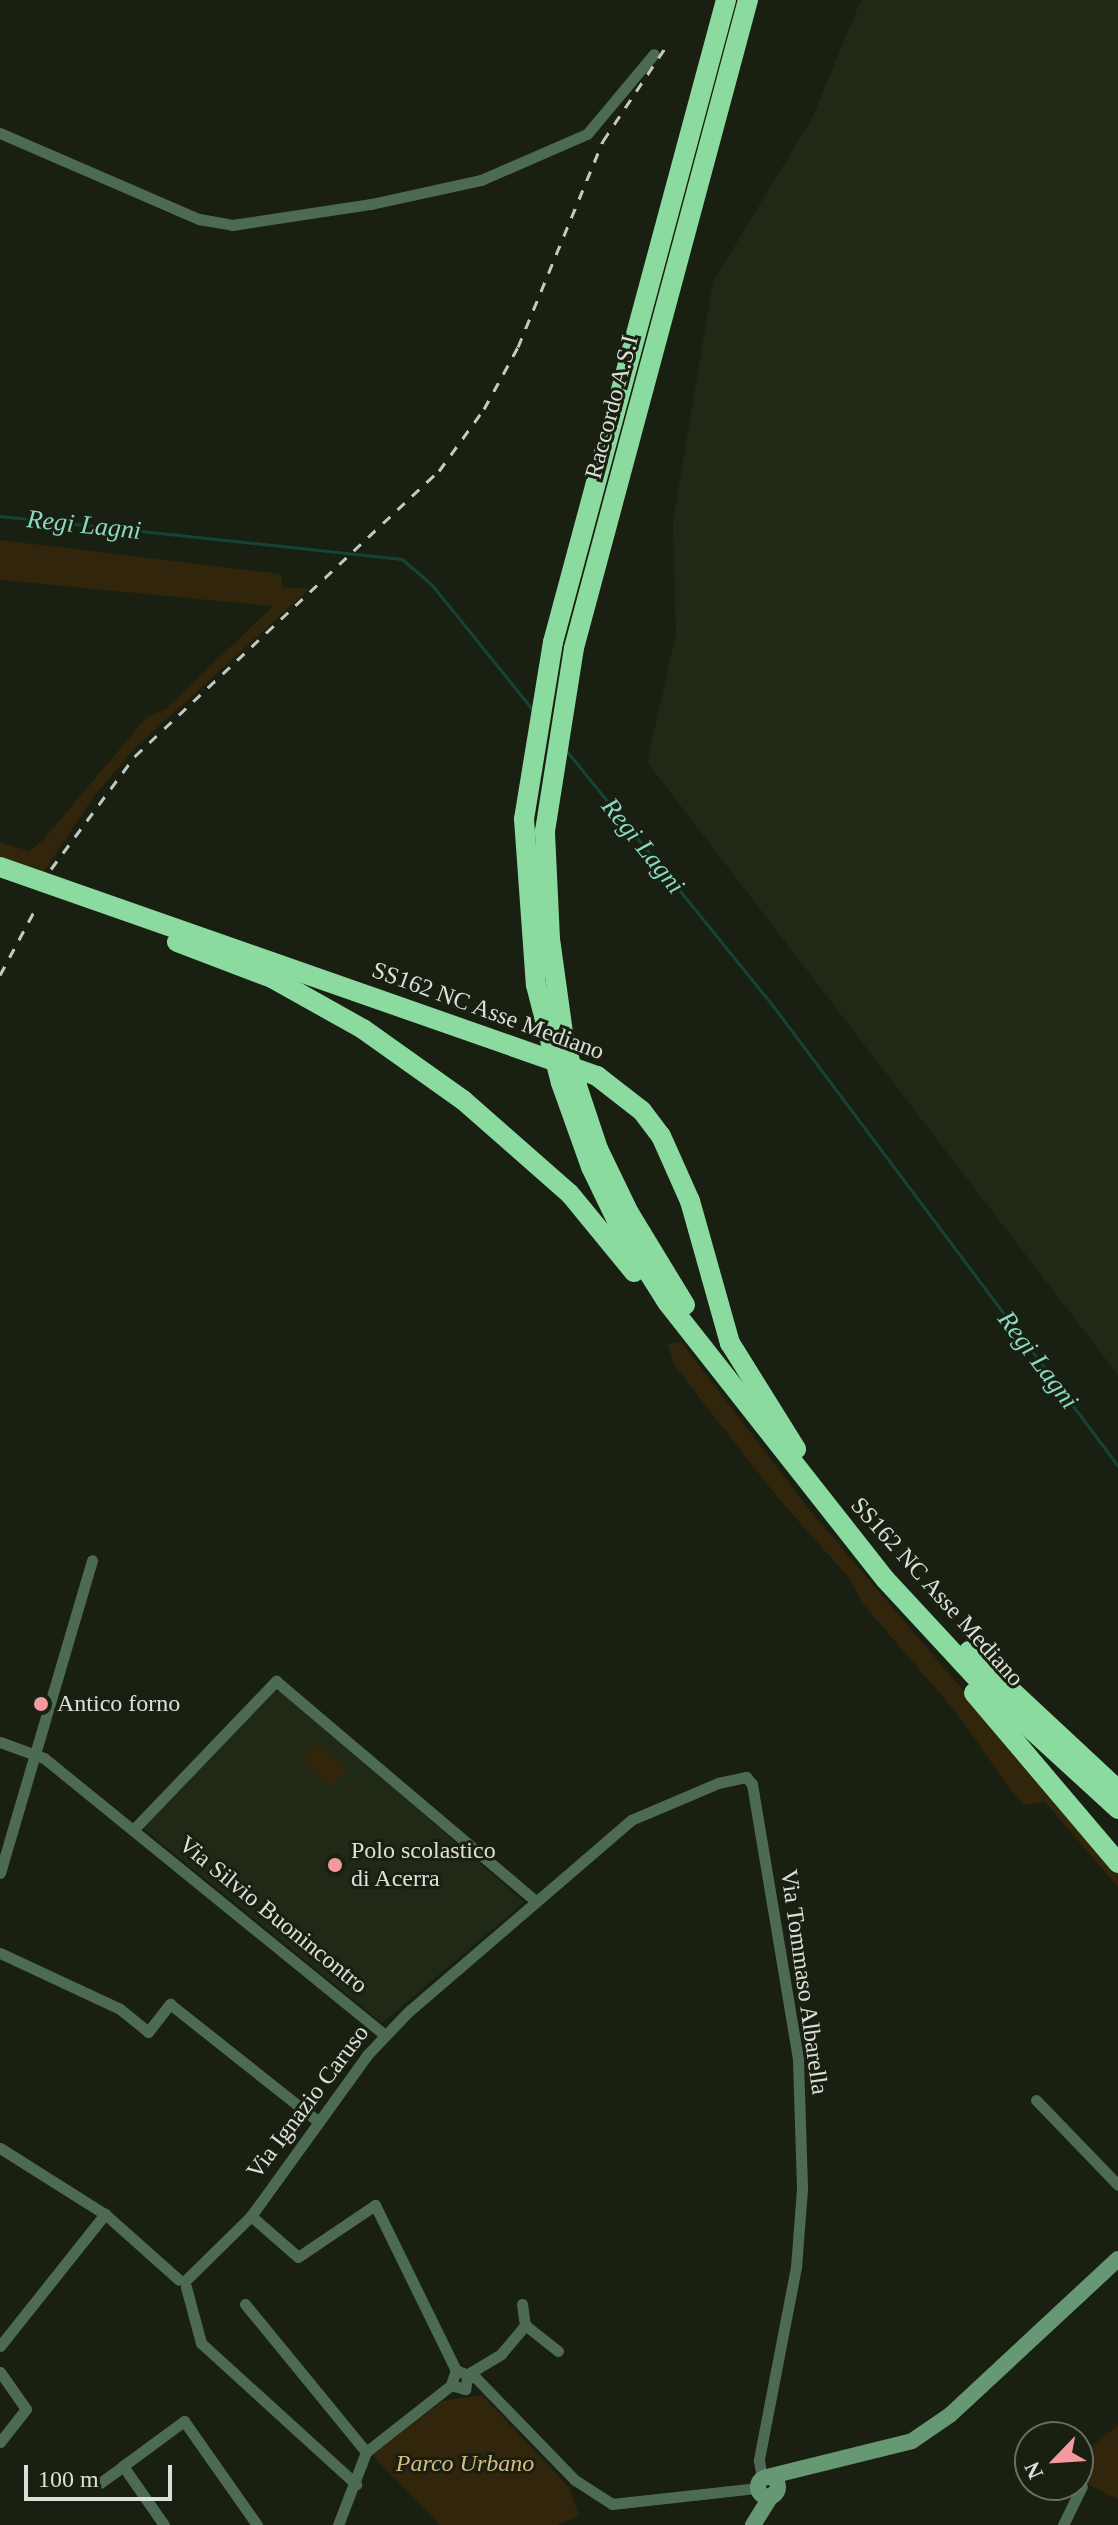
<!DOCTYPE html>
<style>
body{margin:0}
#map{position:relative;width:1118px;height:2525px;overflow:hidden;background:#192012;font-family:"Times New Roman",serif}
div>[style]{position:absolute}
.built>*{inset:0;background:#202915}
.green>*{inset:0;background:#31250c;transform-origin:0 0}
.stream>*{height:3px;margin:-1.5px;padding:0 1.5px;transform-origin:1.5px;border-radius:1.5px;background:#144338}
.street>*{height:11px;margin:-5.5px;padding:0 5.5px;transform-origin:5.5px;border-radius:5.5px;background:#4d6b54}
.secondary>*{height:16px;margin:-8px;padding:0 8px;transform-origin:8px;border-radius:8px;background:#669873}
.secondary>.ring{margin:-8px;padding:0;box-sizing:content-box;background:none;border:16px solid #669873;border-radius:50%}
.highway>*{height:20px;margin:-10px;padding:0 10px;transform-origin:10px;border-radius:10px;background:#8bdba1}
.rail>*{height:3px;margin-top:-1.5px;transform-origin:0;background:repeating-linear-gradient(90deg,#c4c9bf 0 10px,transparent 0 20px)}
.dots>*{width:22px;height:22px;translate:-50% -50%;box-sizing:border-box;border:4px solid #192012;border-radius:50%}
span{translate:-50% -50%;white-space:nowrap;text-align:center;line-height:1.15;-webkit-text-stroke:6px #192012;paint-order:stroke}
.street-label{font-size:24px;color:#dbe0d6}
.poi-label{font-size:24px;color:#dbe0d6}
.left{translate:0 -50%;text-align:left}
.park-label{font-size:24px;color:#d8ba7e;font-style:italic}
.water-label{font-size:26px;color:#8ad9c3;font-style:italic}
.north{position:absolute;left:1014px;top:2421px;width:80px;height:80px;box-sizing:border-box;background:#192012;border:2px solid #676d60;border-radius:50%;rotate:245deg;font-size:22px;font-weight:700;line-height:32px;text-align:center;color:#dbe0d6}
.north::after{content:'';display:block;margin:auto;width:28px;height:36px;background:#f49a9f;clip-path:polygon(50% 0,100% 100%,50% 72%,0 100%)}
.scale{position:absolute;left:24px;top:2465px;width:148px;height:36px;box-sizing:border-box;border:4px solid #dbe0d6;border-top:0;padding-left:10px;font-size:24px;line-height:28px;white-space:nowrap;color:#dbe0d6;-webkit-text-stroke:6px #192012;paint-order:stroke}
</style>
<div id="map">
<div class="built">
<div style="clip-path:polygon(861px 0,1118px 0,1118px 1375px,647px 762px,676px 634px,673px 522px,713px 282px,813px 116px)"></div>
<div style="clip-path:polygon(272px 1691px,282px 1691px,524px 1902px,382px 2023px,143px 1828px)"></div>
</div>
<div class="green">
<div style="clip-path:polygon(0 540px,281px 574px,282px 587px,309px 589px,136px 747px,94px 796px,41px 876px,0 861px,0 842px,29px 851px,43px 840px,147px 717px,167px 708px,273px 606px,0 580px)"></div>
<div style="clip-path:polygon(681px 1342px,813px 1514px,1118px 1873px,1118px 1887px,1045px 1802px,1025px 1805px,1013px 1793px,955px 1711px,863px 1604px,850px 1579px,778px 1498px,674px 1365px,668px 1344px)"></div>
<div style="left:317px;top:1743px;width:40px;height:23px;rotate:42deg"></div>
<div style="clip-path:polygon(482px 2395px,569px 2487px,579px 2516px,558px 2525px,440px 2525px,372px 2455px,442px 2401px)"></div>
<div style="clip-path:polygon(1118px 2425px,1118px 2500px,1078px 2479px,1078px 2457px)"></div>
</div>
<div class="stream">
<div style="left:0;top:516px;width:404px;rotate:6.1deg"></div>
<div style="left:402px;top:559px;width:40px;rotate:41deg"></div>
<div style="left:432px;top:585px;width:159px;rotate:51.1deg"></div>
<div style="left:565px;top:749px;width:331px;rotate:51deg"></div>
<div style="left:773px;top:1006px;width:575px;rotate:53.13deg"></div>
</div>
<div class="street">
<div style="left:0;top:133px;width:217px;rotate:23.4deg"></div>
<div style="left:199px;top:219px;width:34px;rotate:10deg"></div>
<div style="left:232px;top:225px;width:141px;rotate:-8.6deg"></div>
<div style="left:371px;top:204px;width:113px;rotate:-12.3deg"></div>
<div style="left:481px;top:180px;width:116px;rotate:-23.5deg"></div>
<div style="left:587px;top:134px;width:104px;rotate:-50.1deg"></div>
<div style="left:0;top:1742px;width:47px;rotate:20deg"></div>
<div style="left:44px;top:1758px;width:439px;rotate:39.1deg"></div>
<div style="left:133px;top:1830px;width:207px;rotate:-46.2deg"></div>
<div style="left:276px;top:1681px;width:340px;rotate:40.3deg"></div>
<div style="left:0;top:1873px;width:326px;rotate:-73.6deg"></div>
<div style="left:0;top:1953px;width:132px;rotate:25deg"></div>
<div style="left:120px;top:2009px;width:36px;rotate:39deg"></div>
<div style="left:148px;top:2032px;width:36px;rotate:-52deg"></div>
<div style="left:170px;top:2004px;width:190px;rotate:38.4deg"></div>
<div style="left:1036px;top:2100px;width:118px;rotate:46deg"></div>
<div style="left:0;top:2148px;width:124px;rotate:32.2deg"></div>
<div style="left:105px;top:2214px;width:99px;rotate:41.7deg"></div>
<div style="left:251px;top:2216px;width:62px;rotate:41.1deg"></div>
<div style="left:298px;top:2257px;width:93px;rotate:-34deg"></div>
<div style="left:375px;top:2205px;width:184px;rotate:63.9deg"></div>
<div style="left:187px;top:2279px;width:90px;rotate:-44.5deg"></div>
<div style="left:251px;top:2216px;width:198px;rotate:-54.2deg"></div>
<div style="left:367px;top:2055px;width:59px;rotate:-46.4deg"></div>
<div style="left:408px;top:2012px;width:294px;rotate:-40.7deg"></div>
<div style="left:631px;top:1820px;width:95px;rotate:-23deg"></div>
<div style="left:718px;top:1783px;width:29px;rotate:-12deg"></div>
<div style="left:746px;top:1777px;width:9px;rotate:49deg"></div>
<div style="left:752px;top:1784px;width:280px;rotate:80.5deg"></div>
<div style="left:798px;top:2060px;width:129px;rotate:88.2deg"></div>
<div style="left:802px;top:2189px;width:78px;rotate:94.4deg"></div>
<div style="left:796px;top:2267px;width:197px;rotate:100.9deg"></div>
<div style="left:759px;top:2460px;width:19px;rotate:81deg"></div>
<div style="left:186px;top:2287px;width:58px;rotate:75deg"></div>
<div style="left:201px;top:2343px;width:210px;rotate:42.3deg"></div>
<div style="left:245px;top:2304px;width:191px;rotate:50.7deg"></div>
<div style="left:522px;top:2304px;width:21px;rotate:82deg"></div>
<div style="left:0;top:2346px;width:169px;rotate:-51.5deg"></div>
<div style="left:0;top:2372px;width:45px;rotate:54.9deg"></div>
<div style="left:26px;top:2409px;width:42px;rotate:128.2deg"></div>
<div style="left:468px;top:2374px;width:39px;rotate:-31deg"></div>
<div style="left:501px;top:2354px;width:38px;rotate:-50deg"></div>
<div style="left:525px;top:2325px;width:42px;rotate:38.2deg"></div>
<div style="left:451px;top:2385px;width:16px;rotate:-72deg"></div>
<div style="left:456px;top:2370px;width:22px;rotate:22deg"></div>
<div style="left:476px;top:2378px;width:142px;rotate:45.9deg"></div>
<div style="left:575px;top:2480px;width:44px;rotate:33deg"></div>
<div style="left:612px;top:2504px;width:147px;rotate:-6.3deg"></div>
<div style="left:451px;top:2385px;width:15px;rotate:16deg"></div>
<div style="left:465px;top:2389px;width:15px;rotate:-79deg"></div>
<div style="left:100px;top:2483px;width:29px;rotate:-36deg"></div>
<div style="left:164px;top:2525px;width:72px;rotate:-124.8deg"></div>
<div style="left:123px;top:2466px;width:76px;rotate:-36.4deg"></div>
<div style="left:184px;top:2421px;width:127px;rotate:54.9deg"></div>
<div style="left:338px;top:2525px;width:78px;rotate:-69deg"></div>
<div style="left:366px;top:2452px;width:108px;rotate:-38.2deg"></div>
<div style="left:1063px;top:2525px;width:43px;rotate:-64deg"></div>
</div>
<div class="secondary">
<div style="left:767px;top:2477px;width:149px;rotate:-13.9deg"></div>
<div style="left:912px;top:2441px;width:46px;rotate:-34.4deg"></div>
<div style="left:950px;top:2415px;width:229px;rotate:-42.9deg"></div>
<div class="ring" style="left:758px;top:2477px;width:4px;height:4px"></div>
<div style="left:753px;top:2525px;width:36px;rotate:-58deg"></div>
</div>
<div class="highway">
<div style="left:726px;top:0;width:665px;rotate:105.08deg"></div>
<div style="left:553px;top:642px;width:179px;rotate:99.3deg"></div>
<div style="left:524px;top:819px;width:166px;rotate:85.9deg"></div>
<div style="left:536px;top:985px;width:101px;rotate:75.7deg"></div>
<div style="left:561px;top:1083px;width:89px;rotate:70.3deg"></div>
<div style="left:591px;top:1167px;width:69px;rotate:64.2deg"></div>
<div style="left:621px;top:1229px;width:86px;rotate:57.8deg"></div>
<div style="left:667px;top:1302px;width:352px;rotate:51.8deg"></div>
<div style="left:885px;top:1579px;width:146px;rotate:47.2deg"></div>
<div style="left:984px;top:1686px;width:182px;rotate:42.5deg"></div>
<div style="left:0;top:867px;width:633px;rotate:19.29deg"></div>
<div style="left:597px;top:1076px;width:57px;rotate:37.9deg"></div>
<div style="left:642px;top:1111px;width:31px;rotate:53deg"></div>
<div style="left:661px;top:1136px;width:71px;rotate:66deg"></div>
<div style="left:690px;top:1201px;width:148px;rotate:74.3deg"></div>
<div style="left:730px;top:1343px;width:125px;rotate:58.1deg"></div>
<div style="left:177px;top:942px;width:102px;rotate:20.8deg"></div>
<div style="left:272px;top:978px;width:104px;rotate:29.3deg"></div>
<div style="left:363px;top:1029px;width:123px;rotate:35.4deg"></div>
<div style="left:463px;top:1100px;width:142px;rotate:41.3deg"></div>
<div style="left:570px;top:1194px;width:101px;rotate:50.6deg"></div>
<div style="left:685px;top:1305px;width:108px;rotate:-121.3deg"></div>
<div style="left:629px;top:1213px;width:71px;rotate:-115.8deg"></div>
<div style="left:598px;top:1149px;width:66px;rotate:-108.4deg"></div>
<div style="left:577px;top:1086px;width:48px;rotate:-105.8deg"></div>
<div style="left:564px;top:1040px;width:102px;rotate:-97.9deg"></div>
<div style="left:550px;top:939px;width:108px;rotate:-92.7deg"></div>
<div style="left:545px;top:831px;width:185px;rotate:-81deg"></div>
<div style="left:574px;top:648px;width:671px;rotate:-74.97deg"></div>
<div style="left:969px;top:1651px;width:204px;rotate:43deg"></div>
<div style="left:974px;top:1693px;width:223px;rotate:49.7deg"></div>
</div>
<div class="rail">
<div style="left:51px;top:869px;width:141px;rotate:-53.4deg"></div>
<div style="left:135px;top:756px;width:417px;rotate:-43.2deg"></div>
<div style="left:439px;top:471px;width:77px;rotate:-54deg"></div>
<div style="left:484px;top:409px;width:71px;rotate:-61.3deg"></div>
<div style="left:518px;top:347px;width:223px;rotate:-67.6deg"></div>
<div style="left:603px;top:141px;width:115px;rotate:-56.3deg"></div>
<div style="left:0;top:975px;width:78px;rotate:-61.8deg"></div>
</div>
<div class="dots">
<div style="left:41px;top:1704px;background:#f49a9f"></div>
<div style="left:335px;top:1865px;background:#f49a9f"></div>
</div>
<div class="street-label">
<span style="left:612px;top:407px;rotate:-75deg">Raccordo A.S.I</span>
<span style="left:488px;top:1011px;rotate:20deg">SS162 NC Asse Mediano</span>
<span style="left:937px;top:1592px;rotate:48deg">SS162 NC Asse Mediano</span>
<span style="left:273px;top:1915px;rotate:39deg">Via Silvio Buonincontro</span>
<span style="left:804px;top:1982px;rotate:82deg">Via Tommaso Albarella</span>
<span style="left:308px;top:2102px;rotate:-53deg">Via Ignazio Caruso</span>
</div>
<div class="poi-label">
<span class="left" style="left:57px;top:1704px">Antico forno</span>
<span class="left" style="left:351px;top:1865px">Polo scolastico<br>di Acerra</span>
</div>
<div class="park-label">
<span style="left:465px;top:2464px">Parco Urbano</span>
</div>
<div class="water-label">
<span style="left:84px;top:525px;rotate:6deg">Regi Lagni</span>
<span style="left:643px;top:846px;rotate:51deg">Regi Lagni</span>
<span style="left:1038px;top:1360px;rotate:53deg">Regi Lagni</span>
</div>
<div class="north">N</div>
<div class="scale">100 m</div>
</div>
